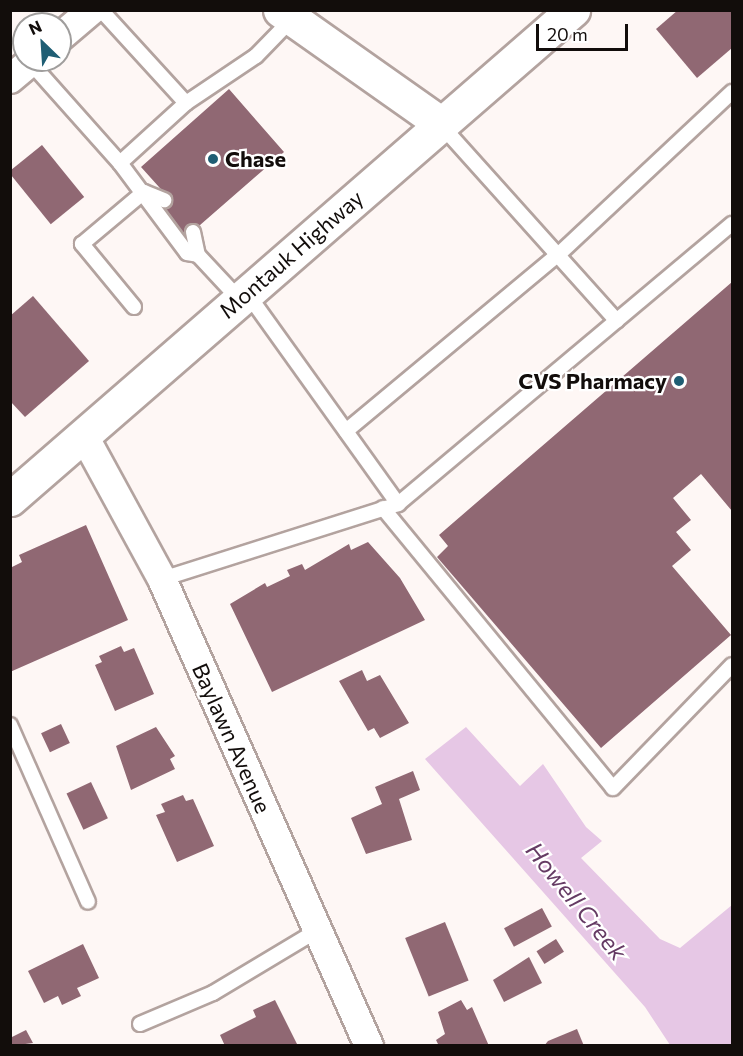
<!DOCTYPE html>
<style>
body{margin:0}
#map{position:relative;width:743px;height:1056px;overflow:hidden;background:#fef7f5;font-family:Commissioner,sans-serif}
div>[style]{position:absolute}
.water>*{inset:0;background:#e6c7e5}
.building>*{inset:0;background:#906873;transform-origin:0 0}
.roads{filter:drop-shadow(2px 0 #b3a39f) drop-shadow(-2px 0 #b3a39f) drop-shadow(0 2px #b3a39f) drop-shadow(0 -2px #b3a39f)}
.lane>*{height:14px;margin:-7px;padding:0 7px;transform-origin:7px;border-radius:7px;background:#fff}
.street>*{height:28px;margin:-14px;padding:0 14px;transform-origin:14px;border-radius:14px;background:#fff}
.secondary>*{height:33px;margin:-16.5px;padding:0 16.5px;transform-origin:16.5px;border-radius:16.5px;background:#fff}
.primary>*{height:33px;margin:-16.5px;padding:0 16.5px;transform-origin:16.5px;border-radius:16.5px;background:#fff}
.dots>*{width:16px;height:16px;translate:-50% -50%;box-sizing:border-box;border:3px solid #fff;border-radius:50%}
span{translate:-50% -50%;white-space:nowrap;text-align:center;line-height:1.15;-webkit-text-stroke:4.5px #fff;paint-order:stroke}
.poi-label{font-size:22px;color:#120d0b;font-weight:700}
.left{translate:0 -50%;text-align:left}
.right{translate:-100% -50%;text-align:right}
.street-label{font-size:22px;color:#120d0b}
.water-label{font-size:24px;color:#653b64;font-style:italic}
.frame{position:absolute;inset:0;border:12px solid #120d0b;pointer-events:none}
.north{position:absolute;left:12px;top:12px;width:60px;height:60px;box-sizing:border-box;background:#fff;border:2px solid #a09e9d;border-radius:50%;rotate:335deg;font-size:16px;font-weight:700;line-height:24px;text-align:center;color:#120d0b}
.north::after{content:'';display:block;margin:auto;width:21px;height:27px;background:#1f5e74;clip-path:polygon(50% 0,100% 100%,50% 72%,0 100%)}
.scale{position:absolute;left:536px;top:24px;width:92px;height:27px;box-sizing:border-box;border:3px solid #120d0b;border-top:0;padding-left:8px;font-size:18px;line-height:21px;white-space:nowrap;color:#120d0b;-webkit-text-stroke:4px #fff;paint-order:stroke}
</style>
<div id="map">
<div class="water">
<div style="clip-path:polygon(466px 727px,520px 786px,543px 764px,586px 827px,602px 841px,581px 858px,660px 939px,680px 948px,732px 905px,732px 1045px,670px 1045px,645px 1007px,425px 759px)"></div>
</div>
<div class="building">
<div style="clip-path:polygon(678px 10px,732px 10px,732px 48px,697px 78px,656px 29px)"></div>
<div style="clip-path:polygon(229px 89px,284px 152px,184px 239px,156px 207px,168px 197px,141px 167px)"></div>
<div style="left:42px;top:145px;width:67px;height:43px;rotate:51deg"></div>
<div style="clip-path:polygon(732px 282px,732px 511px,701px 474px,673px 498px,691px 520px,676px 532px,691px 550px,672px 566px,731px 635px,601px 748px,437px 557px,448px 546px,439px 535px)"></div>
<div style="clip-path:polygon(33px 296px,89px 361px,25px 417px,10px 401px,10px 316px)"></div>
<div style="clip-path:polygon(86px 525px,128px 620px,10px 672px,10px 568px,22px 562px,19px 555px)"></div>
<div style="clip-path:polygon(368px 542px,400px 578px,425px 620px,272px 692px,230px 604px,265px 583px,267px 587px,290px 576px,287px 570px,302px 564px,305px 570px,349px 544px,351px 550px)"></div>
<div style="clip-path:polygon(121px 646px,124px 652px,134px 648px,154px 694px,115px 711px,95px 665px,102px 662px,99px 656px)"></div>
<div style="clip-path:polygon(362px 670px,367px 681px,380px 675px,409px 723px,380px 738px,374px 728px,368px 731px,339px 681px)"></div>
<div style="left:61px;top:724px;width:21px;height:22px;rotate:65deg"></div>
<div style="clip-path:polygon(156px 727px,175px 756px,170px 759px,175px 769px,131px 790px,116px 746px)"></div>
<div style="clip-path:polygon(413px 771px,420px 790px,399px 799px,412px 840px,366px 854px,351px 818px,382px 804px,375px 787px)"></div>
<div style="left:91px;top:782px;width:40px;height:27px;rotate:65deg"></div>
<div style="clip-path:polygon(183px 795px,186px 801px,193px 799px,214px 846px,177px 862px,156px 815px,165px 812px,161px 804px)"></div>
<div style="left:542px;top:908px;width:21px;height:43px;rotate:62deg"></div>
<div style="left:445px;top:922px;width:63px;height:43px;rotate:68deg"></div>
<div style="left:556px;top:939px;width:15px;height:23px;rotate:58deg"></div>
<div style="clip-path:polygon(83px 944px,99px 978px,77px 988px,81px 996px,62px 1005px,58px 996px,44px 1003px,28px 971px)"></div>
<div style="clip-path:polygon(529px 957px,542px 983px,504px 1002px,493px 980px)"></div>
<div style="clip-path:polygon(275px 1000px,298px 1046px,225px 1046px,220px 1035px,256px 1017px,253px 1010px)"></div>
<div style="clip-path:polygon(461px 1000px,467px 1010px,472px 1007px,489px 1046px,439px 1046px,436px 1040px,445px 1034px,438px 1012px)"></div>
<div style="clip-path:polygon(577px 1029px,584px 1046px,544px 1046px,548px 1041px)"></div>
<div style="clip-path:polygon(26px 1030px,33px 1043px,10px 1046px,10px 1038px)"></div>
</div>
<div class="roads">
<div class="lane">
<div style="left:101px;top:10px;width:126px;rotate:47.6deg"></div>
<div style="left:30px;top:62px;width:135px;rotate:48.3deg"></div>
<div style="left:120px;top:163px;width:89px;rotate:-42.3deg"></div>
<div style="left:186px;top:103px;width:84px;rotate:-33.9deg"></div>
<div style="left:256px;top:56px;width:52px;rotate:-45.8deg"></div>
<div style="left:441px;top:125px;width:263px;rotate:48.1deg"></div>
<div style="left:120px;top:163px;width:112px;rotate:53.3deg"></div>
<div style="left:187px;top:253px;width:11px;rotate:10deg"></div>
<div style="left:198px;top:255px;width:60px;rotate:47deg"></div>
<div style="left:144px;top:192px;width:22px;rotate:22deg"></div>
<div style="left:193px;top:232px;width:24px;rotate:78deg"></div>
<div style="left:134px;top:307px;width:82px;rotate:-129.5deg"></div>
<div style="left:82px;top:244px;width:81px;rotate:-40deg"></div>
<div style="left:346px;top:431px;width:278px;rotate:-39.8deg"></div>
<div style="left:560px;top:253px;width:236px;rotate:-43.1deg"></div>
<div style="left:398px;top:504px;width:436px;rotate:-40deg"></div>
<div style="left:383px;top:508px;width:362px;rotate:50.6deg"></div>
<div style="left:613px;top:788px;width:171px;rotate:-45.9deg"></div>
<div style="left:162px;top:579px;width:248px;rotate:-17.6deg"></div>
<div style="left:398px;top:504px;width:259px;rotate:-125.6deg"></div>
<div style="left:10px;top:725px;width:193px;rotate:66.2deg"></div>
<div style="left:140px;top:1024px;width:79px;rotate:-23deg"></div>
<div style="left:213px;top:993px;width:122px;rotate:-31deg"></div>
</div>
<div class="street">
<div style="left:60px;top:37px;width:42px;rotate:-40.2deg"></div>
<div style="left:10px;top:79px;width:30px;rotate:-40deg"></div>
<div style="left:84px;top:436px;width:163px;rotate:61.4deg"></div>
<div style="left:162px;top:579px;width:511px;rotate:66.09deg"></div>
</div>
<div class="secondary">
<div style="left:280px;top:10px;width:196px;rotate:35.2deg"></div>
</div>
<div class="primary">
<div style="left:10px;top:499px;width:746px;rotate:-40.98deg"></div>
</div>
</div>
<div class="dots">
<div style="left:213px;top:159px;background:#1f5e74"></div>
<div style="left:679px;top:381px;background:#1f5e74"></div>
</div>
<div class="poi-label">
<span class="left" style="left:225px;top:159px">Chase</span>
<span class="right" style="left:667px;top:381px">CVS Pharmacy</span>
</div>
<div class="street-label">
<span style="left:291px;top:254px;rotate:-41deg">Montauk Highway</span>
<span style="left:232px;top:738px;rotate:66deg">Baylawn Avenue</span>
</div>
<div class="water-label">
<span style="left:577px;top:901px;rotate:51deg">Howell Creek</span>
</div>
<div class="frame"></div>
<div class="north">N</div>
<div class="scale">20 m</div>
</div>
